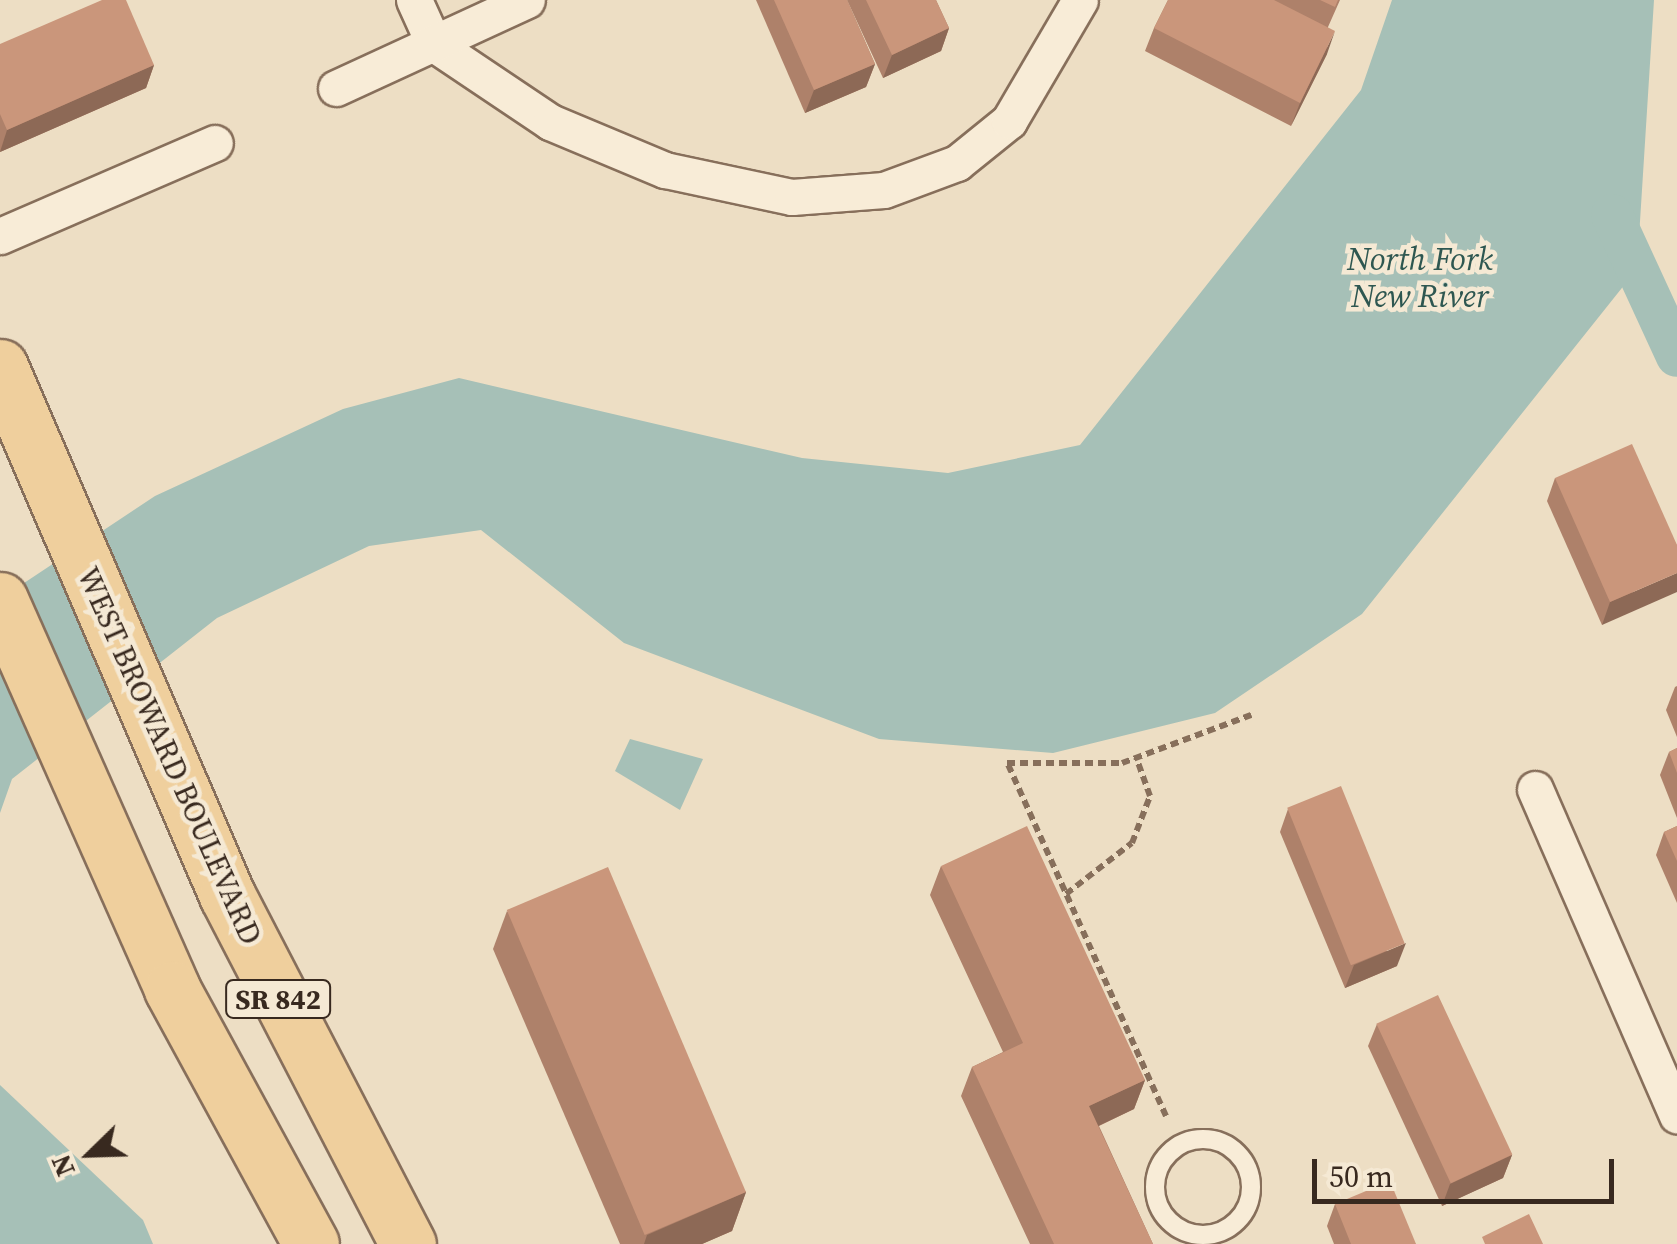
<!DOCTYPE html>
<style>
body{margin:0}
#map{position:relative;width:1677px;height:1244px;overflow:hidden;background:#eddec4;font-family:"Source Serif 4",serif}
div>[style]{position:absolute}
.water>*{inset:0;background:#a6c0b7}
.canal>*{height:42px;margin:-21px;padding:0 21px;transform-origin:21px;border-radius:21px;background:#a6c0b7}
.path>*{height:6px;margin-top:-3px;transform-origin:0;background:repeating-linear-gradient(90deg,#876f5b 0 8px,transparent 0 13px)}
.roads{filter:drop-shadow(2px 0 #876f5b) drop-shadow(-2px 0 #876f5b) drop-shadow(0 2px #876f5b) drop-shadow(0 -2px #876f5b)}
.lane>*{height:18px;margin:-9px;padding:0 9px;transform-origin:9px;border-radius:9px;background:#f8ecd7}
.lane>.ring{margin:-9px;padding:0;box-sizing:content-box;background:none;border:18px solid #f8ecd7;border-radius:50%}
.street>*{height:35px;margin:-17.5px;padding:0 17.5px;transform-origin:17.5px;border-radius:17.5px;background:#f8ecd7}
.primary>*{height:55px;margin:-27.5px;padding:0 27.5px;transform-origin:27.5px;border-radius:27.5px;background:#efcf9d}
.wall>*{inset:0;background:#ae816a}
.shaded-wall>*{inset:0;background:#8d6956}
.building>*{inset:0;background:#ca967b;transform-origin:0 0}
span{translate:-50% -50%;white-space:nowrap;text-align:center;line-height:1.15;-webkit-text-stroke:9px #f5e9d4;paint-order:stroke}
.shield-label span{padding:2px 8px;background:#f5e9d4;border:2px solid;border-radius:8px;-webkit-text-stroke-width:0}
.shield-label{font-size:28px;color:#38291f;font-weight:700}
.street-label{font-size:30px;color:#38291f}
.water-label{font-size:32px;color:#2e5751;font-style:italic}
.north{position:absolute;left:40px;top:1104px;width:100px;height:100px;-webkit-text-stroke:8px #f5e9d4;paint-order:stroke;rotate:247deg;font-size:28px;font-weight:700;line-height:40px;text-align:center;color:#38291f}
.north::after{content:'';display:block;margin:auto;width:35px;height:45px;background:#38291f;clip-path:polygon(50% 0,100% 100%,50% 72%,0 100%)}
.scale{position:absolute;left:1312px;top:1159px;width:302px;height:45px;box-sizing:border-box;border:5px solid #38291f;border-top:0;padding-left:12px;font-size:30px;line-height:35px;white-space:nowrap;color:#38291f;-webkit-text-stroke:8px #f5e9d4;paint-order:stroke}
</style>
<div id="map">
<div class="water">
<div style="clip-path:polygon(1392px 0,1654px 0,1637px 269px,1362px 614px,1215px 713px,1053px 753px,879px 739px,624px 643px,481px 530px,369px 546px,217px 618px,12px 779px,0 813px,0 599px,155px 496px,343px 409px,459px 378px,802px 458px,948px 473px,1080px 445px,1361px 90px)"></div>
<div style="clip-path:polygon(630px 739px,703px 759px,680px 810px,615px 771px)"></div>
<div style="clip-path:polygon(0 1085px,143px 1220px,153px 1244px,0 1244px)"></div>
</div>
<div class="canal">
<div style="left:1612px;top:215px;width:155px;rotate:65.3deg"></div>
</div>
<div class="path">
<div style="left:1066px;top:894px;width:83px;rotate:-37.7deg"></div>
<div style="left:1132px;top:843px;width:50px;rotate:-69deg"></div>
<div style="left:1150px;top:796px;width:41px;rotate:-109.7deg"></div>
<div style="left:1166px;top:1116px;width:387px;rotate:-114.2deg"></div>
<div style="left:1007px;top:763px;width:115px"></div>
<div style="left:1122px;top:763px;width:138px;rotate:-20.4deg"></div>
</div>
<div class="roads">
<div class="lane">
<div class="ring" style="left:1155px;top:1139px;width:78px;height:78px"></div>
</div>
<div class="street">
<div style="left:414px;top:0;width:48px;rotate:65.6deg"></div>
<div style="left:434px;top:44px;width:140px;rotate:33.9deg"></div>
<div style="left:550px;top:122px;width:125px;rotate:22.7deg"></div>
<div style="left:665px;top:170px;width:130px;rotate:12deg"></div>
<div style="left:792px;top:197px;width:92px;rotate:-4.4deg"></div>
<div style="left:884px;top:190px;width:78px;rotate:-20.3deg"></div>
<div style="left:957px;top:163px;width:67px;rotate:-38.9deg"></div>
<div style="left:1009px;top:121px;width:140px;rotate:-59.6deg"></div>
<div style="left:336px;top:88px;width:210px;rotate:-24.7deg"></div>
<div style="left:0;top:236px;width:234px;rotate:-23.4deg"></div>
<div style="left:1535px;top:789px;width:356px;rotate:66.5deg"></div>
</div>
<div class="primary">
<div style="left:0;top:367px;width:575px;rotate:66.74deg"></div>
<div style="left:227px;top:895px;width:393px;rotate:62.6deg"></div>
<div style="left:0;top:600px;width:425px;rotate:66.1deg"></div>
<div style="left:172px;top:989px;width:290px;rotate:61.4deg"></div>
</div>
</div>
<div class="wall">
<div style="clip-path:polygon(756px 0,847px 0,875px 64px,866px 87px,805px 113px)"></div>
<div style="clip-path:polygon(847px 0,936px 0,949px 28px,941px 51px,883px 78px)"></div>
<div style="clip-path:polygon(1168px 0,1340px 0,1328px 27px,1327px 54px,1291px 126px,1145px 51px,1154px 28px)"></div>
<div style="clip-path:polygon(0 44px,154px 65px,146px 88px,0 152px)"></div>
<div style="clip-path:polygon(1555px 478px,1677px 545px,1602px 625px,1547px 501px)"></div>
<div style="clip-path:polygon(1677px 686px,1677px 737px,1666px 710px,1675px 687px)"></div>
<div style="clip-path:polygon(1677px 748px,1677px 818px,1660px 775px,1669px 752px)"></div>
<div style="clip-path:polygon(1288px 809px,1397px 966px,1345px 988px,1280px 832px)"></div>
<div style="clip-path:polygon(1677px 826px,1677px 903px,1656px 855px,1664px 832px)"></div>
<div style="clip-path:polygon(941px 866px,1145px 1080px,1134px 1109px,1099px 1126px,1153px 1244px,1030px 1244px,961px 1096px,972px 1067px,1003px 1052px,930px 895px)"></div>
<div style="clip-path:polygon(507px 911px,746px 1192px,732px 1231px,702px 1244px,620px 1244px,493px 949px)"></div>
<div style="clip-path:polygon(1377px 1024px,1512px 1155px,1503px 1178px,1442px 1206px,1368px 1046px)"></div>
<div style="clip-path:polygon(1335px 1204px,1416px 1244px,1334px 1244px,1327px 1226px)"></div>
</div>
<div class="shaded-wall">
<div style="clip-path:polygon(949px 28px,941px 51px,883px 78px,892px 55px)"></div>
<div style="clip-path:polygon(1335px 31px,1327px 54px,1291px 126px,1300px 103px)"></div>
<div style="clip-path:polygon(875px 64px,866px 87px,805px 113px,814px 90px)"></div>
<div style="clip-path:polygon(154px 65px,146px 88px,0 152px,7px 130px)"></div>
<div style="clip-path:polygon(1677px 573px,1677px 592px,1602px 625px,1610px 602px)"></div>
<div style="clip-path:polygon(1406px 943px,1397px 966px,1345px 988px,1354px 965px)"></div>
<div style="clip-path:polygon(1145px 1080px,1134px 1109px,1079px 1135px,1089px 1106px)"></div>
<div style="clip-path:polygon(1512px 1155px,1503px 1178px,1442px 1206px,1450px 1184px)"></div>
<div style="clip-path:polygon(746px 1192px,732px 1231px,702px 1244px,644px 1244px,647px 1235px)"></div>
</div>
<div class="building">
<div style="clip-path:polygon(102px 0,126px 0,154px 65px,7px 130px,0 114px,0 44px)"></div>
<div style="clip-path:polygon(774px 0,847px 0,875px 64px,814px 90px)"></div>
<div style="clip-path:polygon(866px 0,936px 0,949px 28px,892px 55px)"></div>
<div style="clip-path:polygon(1168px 0,1274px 0,1335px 31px,1300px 103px,1154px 28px)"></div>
<div style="clip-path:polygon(1320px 0,1338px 0,1335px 7px)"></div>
<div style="clip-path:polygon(1632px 444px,1677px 545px,1677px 573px,1610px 602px,1555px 478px)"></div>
<div style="clip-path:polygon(1677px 748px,1677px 773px,1669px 752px)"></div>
<div style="left:1341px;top:786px;width:170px;height:58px;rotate:68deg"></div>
<div style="clip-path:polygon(1027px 826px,1145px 1080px,1089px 1106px,1153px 1244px,1054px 1244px,972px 1067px,1023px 1043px,941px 866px)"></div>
<div style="clip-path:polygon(1677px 826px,1677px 861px,1664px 832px)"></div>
<div style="left:608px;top:867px;width:353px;height:110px;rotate:67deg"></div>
<div style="left:1438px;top:995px;width:176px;height:68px;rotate:65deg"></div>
<div style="clip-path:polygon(1390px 1181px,1416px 1244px,1351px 1244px,1335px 1204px)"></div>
<div style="clip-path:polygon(1529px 1214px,1543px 1244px,1485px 1244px,1482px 1237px)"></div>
</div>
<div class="shield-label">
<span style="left:278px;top:999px">SR 842</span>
</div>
<div class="street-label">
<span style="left:169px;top:756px;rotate:66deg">WEST BROWARD BOULEVARD</span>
</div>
<div class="water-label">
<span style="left:1420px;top:278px">North Fork<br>New River</span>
</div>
<div class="north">N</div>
<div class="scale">50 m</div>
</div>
